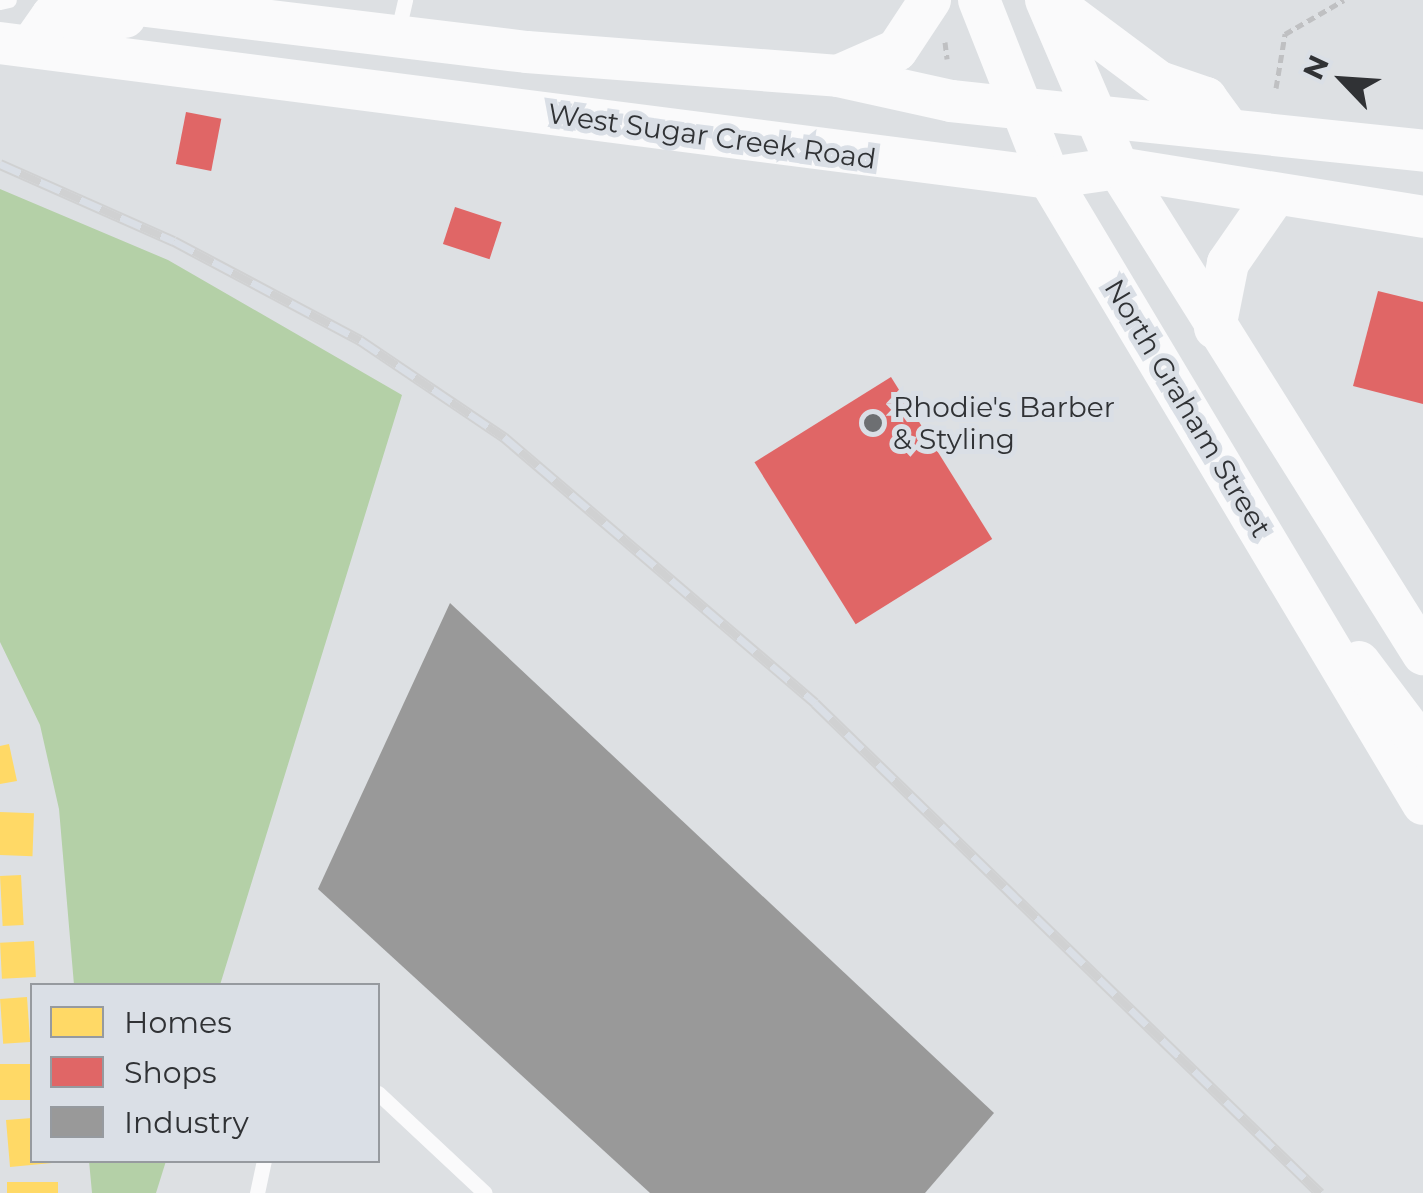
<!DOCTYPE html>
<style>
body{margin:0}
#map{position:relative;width:1423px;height:1193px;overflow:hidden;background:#dde0e3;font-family:Montserrat,sans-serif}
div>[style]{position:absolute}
.forest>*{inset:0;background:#b4d0a7}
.homes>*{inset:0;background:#ffd966;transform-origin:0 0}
.shops>*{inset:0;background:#e06666;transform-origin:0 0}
.industry>*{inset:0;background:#999}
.path>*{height:5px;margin-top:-2.5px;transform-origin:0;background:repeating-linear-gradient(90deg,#bfc0c2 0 8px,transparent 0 13px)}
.service>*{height:15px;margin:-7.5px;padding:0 7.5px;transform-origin:7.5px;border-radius:7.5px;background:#fafafb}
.secondary>*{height:42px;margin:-21px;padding:0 21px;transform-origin:21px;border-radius:21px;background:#fafafb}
.rail>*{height:11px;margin-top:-5.5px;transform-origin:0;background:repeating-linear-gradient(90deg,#dadfe6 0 22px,#d0d1d2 0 44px);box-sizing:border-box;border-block:2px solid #d0d1d2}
.dots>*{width:28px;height:28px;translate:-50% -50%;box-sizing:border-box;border:5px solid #dadfe6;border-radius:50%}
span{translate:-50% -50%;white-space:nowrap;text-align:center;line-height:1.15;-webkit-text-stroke:10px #dadfe6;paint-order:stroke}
.street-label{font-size:28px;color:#303235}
.poi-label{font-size:28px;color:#303235}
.left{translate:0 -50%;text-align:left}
.legend{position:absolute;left:30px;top:983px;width:350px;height:180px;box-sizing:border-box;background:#dadfe6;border:2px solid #969a9f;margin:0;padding:12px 18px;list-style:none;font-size:30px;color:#303235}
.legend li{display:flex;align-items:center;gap:20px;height:50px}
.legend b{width:50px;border:2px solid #969a9f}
.north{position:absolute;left:1293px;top:30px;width:100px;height:100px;-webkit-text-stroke:8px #dadfe6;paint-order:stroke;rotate:295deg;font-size:28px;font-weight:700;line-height:40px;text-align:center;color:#303235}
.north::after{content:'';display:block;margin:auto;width:35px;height:45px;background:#303235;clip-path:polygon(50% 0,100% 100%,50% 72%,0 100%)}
</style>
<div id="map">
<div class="forest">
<div style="clip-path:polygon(0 189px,168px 260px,402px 395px,220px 985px,74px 985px,59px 809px,40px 725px,0 642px)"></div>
<div style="clip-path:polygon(89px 1161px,89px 1160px,166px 1161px,156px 1193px,92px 1193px)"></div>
</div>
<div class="homes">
<div style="clip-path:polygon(9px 744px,17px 781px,0 784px,0 746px)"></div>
<div style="left:0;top:812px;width:34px;height:43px;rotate:2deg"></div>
<div style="left:21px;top:875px;width:50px;height:21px;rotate:87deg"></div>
<div style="left:34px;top:941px;width:36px;height:34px;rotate:87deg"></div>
<div style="left:27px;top:997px;width:45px;height:27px;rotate:86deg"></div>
<div style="left:32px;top:1064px;width:36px;height:32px;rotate:90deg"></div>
<div style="clip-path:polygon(32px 1118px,32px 1160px,52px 1163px,10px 1167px,6px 1120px)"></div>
<div style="left:7px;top:1182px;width:51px;height:11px"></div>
</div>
<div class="shops">
<div style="left:186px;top:112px;width:36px;height:53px;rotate:11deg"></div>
<div style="left:455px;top:207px;width:49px;height:39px;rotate:18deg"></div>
<div style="clip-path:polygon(1378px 291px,1423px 302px,1423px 404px,1353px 386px)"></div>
<div style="left:891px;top:377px;width:191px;height:161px;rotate:58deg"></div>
</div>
<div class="industry">
<div style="clip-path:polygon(450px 603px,994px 1113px,925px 1193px,650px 1193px,318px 889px)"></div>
</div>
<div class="path">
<div style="left:945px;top:42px;width:17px;rotate:83deg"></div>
<div style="left:1276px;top:88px;width:55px;rotate:-80.5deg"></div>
<div style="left:1285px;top:34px;width:68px;rotate:-30deg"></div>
</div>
<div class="service">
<div style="left:0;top:2px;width:9px;rotate:-13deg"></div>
<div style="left:397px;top:35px;width:36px;rotate:-77deg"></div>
<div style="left:378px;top:1093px;width:146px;rotate:43.1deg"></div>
<div style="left:257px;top:1193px;width:34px;rotate:-78deg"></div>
</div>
<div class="secondary">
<div style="left:97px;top:0;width:433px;rotate:6.9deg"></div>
<div style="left:527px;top:52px;width:312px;rotate:4.4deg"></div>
<div style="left:838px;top:76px;width:116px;rotate:12.5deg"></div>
<div style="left:951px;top:101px;width:475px;rotate:6deg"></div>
<div style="left:979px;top:0;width:191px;rotate:68.5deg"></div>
<div style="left:1049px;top:178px;width:729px;rotate:59.14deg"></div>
<div style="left:1046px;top:0;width:183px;rotate:66.8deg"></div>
<div style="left:1118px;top:168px;width:574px;rotate:57.89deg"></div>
<div style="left:1049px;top:0;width:137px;rotate:36.7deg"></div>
<div style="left:1159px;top:82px;width:50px;rotate:18.8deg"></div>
<div style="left:1206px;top:98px;width:37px;rotate:54deg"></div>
<div style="left:0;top:43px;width:1058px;rotate:7.33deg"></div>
<div style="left:1049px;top:178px;width:70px;rotate:-8.2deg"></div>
<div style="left:1118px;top:168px;width:309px;rotate:9.1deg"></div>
<div style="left:31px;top:46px;width:37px;rotate:-55deg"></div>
<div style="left:52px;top:16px;width:73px;rotate:0.8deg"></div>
<div style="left:838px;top:76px;width:64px;rotate:-23.8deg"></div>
<div style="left:897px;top:50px;width:60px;rotate:-56.6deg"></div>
<div style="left:1215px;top:328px;width:66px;rotate:-78.7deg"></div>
<div style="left:1228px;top:263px;width:83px;rotate:-55.3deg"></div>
<div style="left:1359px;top:662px;width:106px;rotate:53deg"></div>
</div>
<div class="rail">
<div style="left:0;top:164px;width:190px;rotate:23.9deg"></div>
<div style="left:174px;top:241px;width:211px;rotate:28deg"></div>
<div style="left:360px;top:340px;width:174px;rotate:34deg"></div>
<div style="left:504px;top:437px;width:409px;rotate:40.5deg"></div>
<div style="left:815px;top:703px;width:704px;rotate:44.14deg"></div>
</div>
<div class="dots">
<div style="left:873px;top:423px;background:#6d6f72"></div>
</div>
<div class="street-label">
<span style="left:712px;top:136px;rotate:8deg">West Sugar Creek Road</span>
<span style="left:1188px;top:408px;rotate:59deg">North Graham Street</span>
</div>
<div class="poi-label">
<span class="left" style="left:893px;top:423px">Rhodie's Barber<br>&amp; Styling</span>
</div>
<ul class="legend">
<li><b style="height:28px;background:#ffd966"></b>Homes</li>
<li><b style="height:28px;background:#e06666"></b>Shops</li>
<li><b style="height:28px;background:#999"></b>Industry</li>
</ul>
<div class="north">N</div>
</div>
